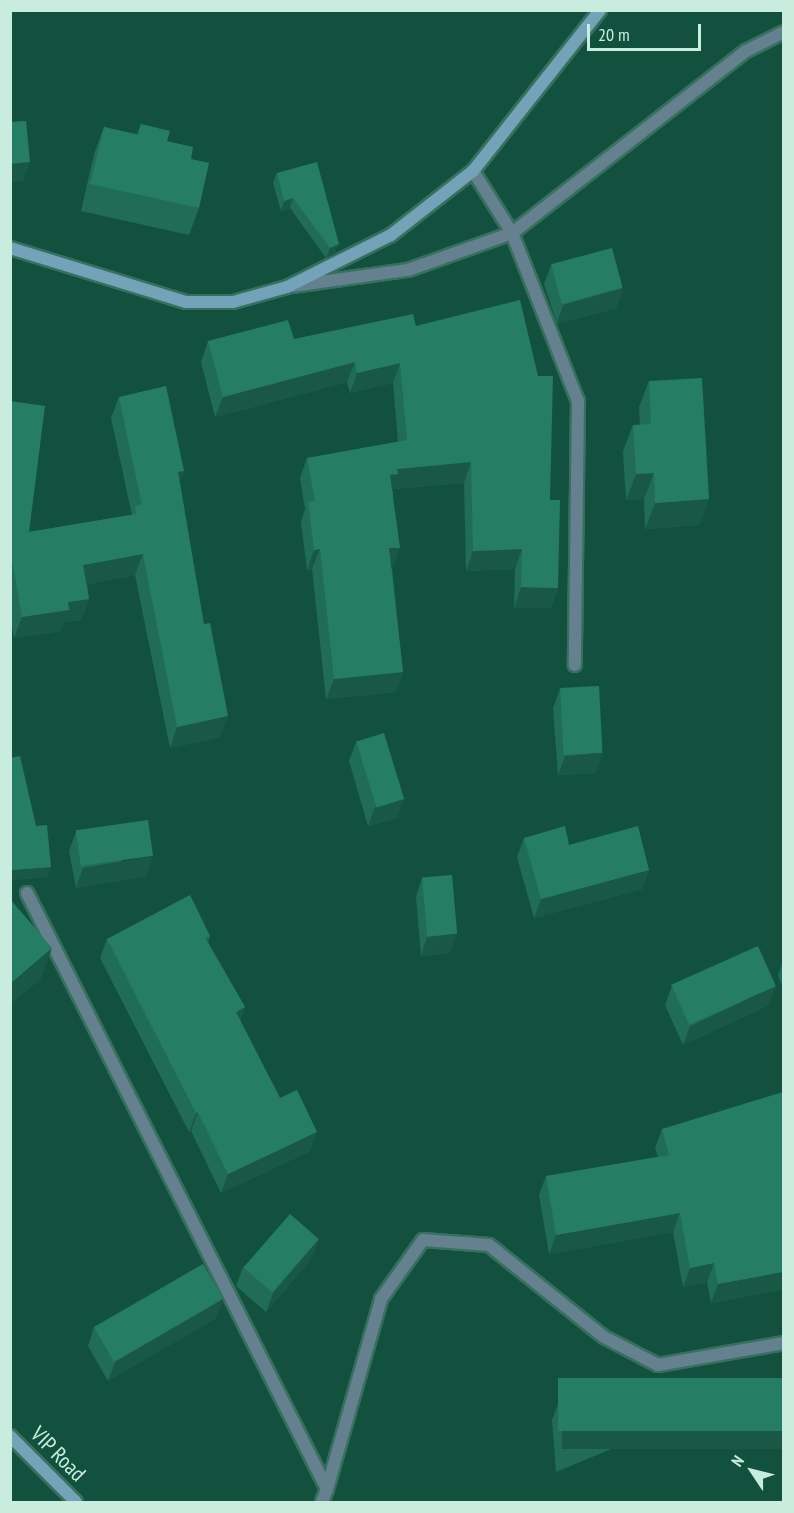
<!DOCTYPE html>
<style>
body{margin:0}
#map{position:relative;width:794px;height:1513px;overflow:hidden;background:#13513f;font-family:"PT Sans Narrow",sans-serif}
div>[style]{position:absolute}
.roads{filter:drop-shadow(2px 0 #37705f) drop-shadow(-2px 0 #37705f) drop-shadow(0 2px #37705f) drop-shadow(0 -2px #37705f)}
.street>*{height:12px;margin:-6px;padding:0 6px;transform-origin:6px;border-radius:6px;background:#65818f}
.secondary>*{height:12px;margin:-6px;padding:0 6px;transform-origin:6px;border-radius:6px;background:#74a2b8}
.wall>*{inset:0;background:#206c56}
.shaded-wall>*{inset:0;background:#1a5846;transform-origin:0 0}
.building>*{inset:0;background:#257e64;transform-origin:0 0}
span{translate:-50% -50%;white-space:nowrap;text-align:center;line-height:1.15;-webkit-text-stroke:4.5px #13513f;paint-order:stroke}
.street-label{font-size:22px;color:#c8edde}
.frame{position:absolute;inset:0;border:12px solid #c8edde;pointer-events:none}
.north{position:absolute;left:722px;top:1441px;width:60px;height:60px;-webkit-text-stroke:4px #13513f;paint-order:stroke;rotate:305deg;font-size:16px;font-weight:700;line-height:24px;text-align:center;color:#c8edde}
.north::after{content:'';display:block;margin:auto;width:21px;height:27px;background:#c8edde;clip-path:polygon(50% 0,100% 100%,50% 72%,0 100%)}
.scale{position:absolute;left:587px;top:24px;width:114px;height:27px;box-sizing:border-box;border:3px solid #c8edde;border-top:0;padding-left:8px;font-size:18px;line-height:21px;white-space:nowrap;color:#c8edde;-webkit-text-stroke:4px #13513f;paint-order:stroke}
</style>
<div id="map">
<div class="roads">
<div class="street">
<div style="left:473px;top:171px;width:73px;rotate:57.8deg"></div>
<div style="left:512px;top:233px;width:180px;rotate:68.6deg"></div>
<div style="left:578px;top:401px;width:264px;rotate:90.7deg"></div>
<div style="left:292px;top:286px;width:117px;rotate:-7.9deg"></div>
<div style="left:408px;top:270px;width:110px;rotate:-19.6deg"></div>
<div style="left:512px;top:233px;width:296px;rotate:-37.9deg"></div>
<div style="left:746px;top:51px;width:42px;rotate:-26.6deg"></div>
<div style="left:27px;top:893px;width:667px;rotate:63.28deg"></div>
<div style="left:327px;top:1489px;width:14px;rotate:111deg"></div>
<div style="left:327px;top:1489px;width:198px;rotate:-74.1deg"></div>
<div style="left:381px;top:1299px;width:72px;rotate:-54.6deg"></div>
<div style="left:423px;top:1240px;width:66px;rotate:4.3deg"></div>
<div style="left:489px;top:1245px;width:147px;rotate:38.7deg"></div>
<div style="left:604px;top:1337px;width:61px;rotate:27.4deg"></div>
<div style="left:658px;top:1365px;width:128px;rotate:-9.9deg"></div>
</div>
<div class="secondary">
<div style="left:10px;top:248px;width:184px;rotate:17.1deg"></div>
<div style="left:186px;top:302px;width:47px"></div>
<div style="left:233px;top:302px;width:56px;rotate:-15.5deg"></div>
<div style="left:287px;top:287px;width:116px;rotate:-26.6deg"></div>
<div style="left:391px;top:235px;width:104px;rotate:-38deg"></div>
<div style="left:473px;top:171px;width:205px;rotate:-51.7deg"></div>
<div style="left:10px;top:1436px;width:93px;rotate:45deg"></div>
</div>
</div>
<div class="wall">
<div style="clip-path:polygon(141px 124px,167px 141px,191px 159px,199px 208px,189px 235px,81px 211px,94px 154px,104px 127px,137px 134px)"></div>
<div style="clip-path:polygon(277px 173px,335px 254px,326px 258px,290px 208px,281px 211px,273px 183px)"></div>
<div style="clip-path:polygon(551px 265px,623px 288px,616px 308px,557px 324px,544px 284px)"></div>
<div style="clip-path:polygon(416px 326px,550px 500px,558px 588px,551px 608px,514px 608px,515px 569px,466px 571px,464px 483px,393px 489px,393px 568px,392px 568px,403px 672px,395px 692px,326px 699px,312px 569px,307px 570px,301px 522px,305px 509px,300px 478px,307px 458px,398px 442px,393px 383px,350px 393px,347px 382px,215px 417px,201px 362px,208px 341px,294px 339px)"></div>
<div style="clip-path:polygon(649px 381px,709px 499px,699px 525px,645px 529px,644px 499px,626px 500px,623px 451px,633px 425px,640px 425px,639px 407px)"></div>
<div style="clip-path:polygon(119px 397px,180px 482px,220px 737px,170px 748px,135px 575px,87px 584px,89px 599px,81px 620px,64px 622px,61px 631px,14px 638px,10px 615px,10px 401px,29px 532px,132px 515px,111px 418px)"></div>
<div style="clip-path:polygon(560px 689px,596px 773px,558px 775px,553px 708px)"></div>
<div style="clip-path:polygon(356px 742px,397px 818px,368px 826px,349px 761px)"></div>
<div style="clip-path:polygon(10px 758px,51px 867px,47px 877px,10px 880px)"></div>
<div style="clip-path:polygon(76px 832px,147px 876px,76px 888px,69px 851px)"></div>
<div style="clip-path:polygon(524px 838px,569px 845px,649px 870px,642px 889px,534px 918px,517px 857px)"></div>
<div style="clip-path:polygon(422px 878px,450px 953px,421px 956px,416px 897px)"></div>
<div style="clip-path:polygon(210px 936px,208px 942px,245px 1007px,240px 1021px,280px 1098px,310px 1151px,221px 1193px,191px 1131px,189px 1132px,100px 958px,107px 939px)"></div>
<div style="clip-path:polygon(783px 960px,783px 988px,778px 976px)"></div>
<div style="clip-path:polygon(672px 986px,769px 1005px,683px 1045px,665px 1005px)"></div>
<div style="clip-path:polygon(662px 1129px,783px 1289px,711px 1303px,707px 1282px,683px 1287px,673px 1232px,549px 1254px,539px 1195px,546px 1176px,658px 1157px,655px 1148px)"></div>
<div style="clip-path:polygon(319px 1239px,312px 1258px,266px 1312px,236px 1286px,243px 1267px)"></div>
<div style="clip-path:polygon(223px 1299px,216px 1318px,108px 1381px,88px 1346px,94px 1327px)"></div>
<div style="clip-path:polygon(783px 1378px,556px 1472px,552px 1420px,559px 1401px)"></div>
</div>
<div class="shaded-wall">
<div style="clip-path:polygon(30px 162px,23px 181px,10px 182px,10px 164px)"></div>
<div style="clip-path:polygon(293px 198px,290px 208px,281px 211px,284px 201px)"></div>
<div style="clip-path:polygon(339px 244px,335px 254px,326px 258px,330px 248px)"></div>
<div style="clip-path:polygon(623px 288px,616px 308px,557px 324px,563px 305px)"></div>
<div style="clip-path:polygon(355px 362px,347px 382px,215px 417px,223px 397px)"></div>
<div style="clip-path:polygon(400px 363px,393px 383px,350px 393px,357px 373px)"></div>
<div style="clip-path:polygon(471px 462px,464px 483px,393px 489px,391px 494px,390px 475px,397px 469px)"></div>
<div style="clip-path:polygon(184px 471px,176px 492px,178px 472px)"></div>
<div style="clip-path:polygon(654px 473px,644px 499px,626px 500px,636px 474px)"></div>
<div style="clip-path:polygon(709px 499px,699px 525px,645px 529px,655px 503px)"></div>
<div style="clip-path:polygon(389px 548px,400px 548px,393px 568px,382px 568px)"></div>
<div style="clip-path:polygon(320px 549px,312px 569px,307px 570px,314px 550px)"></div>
<div style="clip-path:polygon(522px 549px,515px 569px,466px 571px,473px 551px)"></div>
<div style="clip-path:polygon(143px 554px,135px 575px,76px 586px,83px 565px)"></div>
<div style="clip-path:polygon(521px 587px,558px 588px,551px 608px,514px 608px)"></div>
<div style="clip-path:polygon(89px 599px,81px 620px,64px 622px,61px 631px,14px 638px,22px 617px,68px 602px)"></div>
<div style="clip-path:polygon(403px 672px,395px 692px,326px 699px,334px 679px)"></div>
<div style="clip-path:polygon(228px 716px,220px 737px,170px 748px,177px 727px)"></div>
<div style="clip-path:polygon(603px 753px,596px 773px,558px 775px,565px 756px)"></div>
<div style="clip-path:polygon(404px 799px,397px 818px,368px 826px,375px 807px)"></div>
<div style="clip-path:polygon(153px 856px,147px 876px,76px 888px,83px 868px)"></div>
<div style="clip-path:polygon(51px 867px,47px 877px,10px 880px,10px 876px,12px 870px)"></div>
<div style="clip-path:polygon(649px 870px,642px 889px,534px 918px,541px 899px)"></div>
<div style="clip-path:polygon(457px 934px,450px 953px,421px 956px,427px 937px)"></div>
<div style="clip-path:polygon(52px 948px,41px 979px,10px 1005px,10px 984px)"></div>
<div style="clip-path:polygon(776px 986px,769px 1005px,683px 1045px,690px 1026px)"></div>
<div style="clip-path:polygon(245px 1007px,238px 1026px,236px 1012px)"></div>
<div style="clip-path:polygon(198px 1112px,191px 1131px,189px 1132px,196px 1113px)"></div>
<div style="clip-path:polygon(317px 1132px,310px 1151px,221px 1193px,228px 1174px)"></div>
<div style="clip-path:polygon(680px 1213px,673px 1232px,549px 1254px,556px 1235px)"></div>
<div style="clip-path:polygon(319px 1239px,312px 1258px,266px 1312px,273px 1293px)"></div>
<div style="clip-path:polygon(714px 1263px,707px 1282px,683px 1287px,690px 1268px)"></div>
<div style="clip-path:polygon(783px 1272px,783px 1289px,711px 1303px,718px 1284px)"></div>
<div style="clip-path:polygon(223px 1299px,216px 1318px,108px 1381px,115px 1362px)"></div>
<div style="left:783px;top:1431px;width:18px;height:221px;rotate:90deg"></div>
</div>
<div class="building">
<div style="clip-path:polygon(26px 121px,30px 162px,10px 164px,10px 122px)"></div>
<div style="clip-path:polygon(141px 124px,170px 131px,167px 141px,193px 147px,191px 159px,209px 163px,199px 208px,90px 184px,104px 127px,138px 135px)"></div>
<div style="clip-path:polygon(317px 162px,339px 244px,330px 248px,293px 198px,284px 201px,277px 173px)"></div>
<div style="left:612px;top:248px;width:41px;height:63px;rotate:75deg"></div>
<div style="clip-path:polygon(520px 300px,538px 376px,553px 376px,550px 500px,560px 500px,558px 588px,521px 587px,522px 549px,473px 551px,471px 462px,397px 469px,398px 474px,390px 475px,400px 548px,389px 548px,403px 672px,334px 679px,320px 549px,314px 550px,308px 502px,315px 501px,307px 458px,407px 440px,400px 363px,357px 373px,355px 362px,223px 397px,208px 341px,288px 320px,294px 339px,413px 314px,416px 326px)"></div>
<div style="clip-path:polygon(702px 378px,709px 499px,655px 503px,654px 473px,636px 474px,633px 425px,651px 424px,649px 381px)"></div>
<div style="clip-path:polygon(166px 386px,184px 471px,178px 472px,204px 624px,210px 623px,228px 716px,177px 727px,143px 554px,83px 565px,89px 599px,68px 602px,69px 610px,22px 617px,10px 548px,10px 401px,45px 406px,29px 532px,136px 514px,135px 506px,142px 505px,119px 397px)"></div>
<div style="left:599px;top:686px;width:67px;height:39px;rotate:87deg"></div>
<div style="left:384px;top:733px;width:69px;height:29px;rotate:73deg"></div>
<div style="clip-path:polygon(20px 756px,36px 826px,47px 825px,51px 867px,12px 870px,10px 850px,10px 758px)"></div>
<div style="left:148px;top:820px;width:36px;height:73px;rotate:82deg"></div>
<div style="clip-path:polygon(565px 826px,569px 845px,638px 826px,649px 870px,541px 899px,524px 838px)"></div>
<div style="left:452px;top:875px;width:59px;height:30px;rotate:85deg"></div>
<div style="clip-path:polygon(190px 895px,210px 936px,205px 938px,245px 1007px,236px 1012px,280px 1098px,297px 1090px,317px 1132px,228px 1174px,198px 1112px,196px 1113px,107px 939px)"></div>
<div style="clip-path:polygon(10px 899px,52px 948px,10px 984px)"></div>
<div style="left:758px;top:946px;width:44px;height:95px;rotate:66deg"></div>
<div style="clip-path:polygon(783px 1092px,783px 1272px,718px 1284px,714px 1263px,690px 1268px,680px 1213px,556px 1235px,546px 1176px,669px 1155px,662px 1129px)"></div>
<div style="left:290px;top:1214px;width:38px;height:71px;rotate:41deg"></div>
<div style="left:203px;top:1264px;width:40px;height:126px;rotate:60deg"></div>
<div style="left:783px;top:1378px;width:53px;height:225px;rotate:90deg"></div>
</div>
<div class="street-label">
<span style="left:58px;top:1454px;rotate:45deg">VIP Road</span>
</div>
<div class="frame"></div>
<div class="north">N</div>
<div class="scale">20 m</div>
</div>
